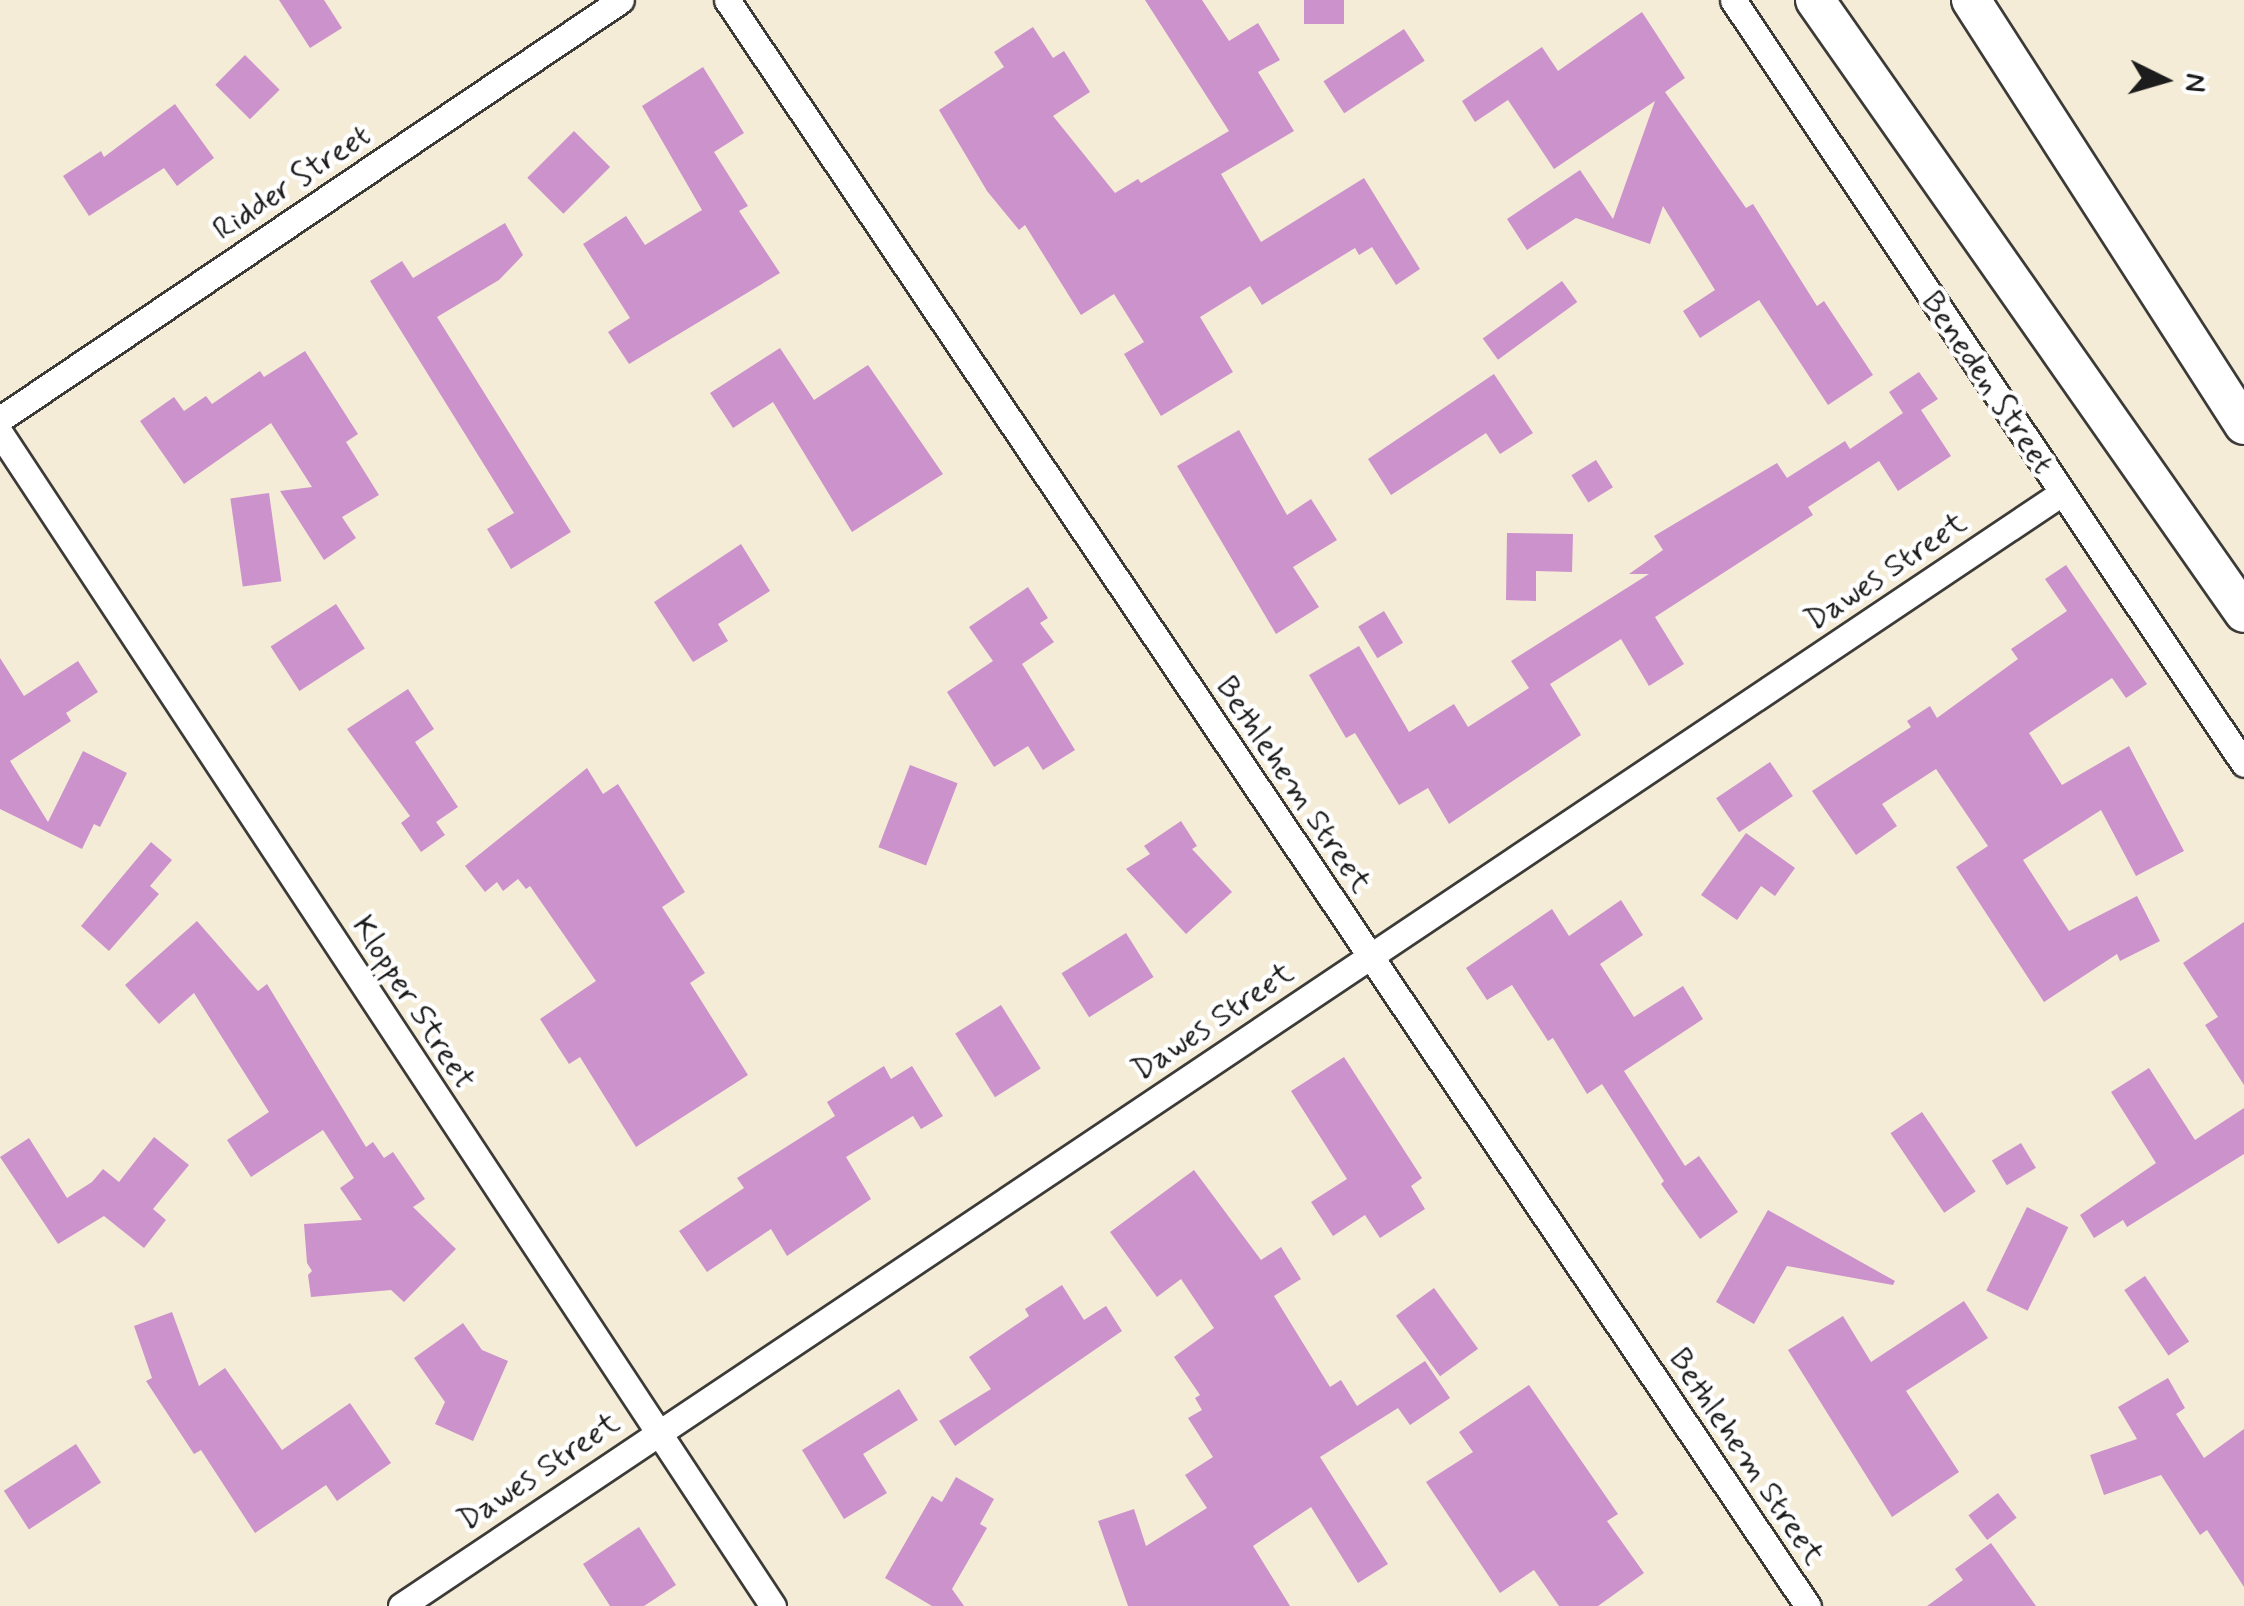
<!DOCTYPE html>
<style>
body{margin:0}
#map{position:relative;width:2244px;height:1606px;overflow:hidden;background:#f4ecd7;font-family:Mynerve,sans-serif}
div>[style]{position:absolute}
.building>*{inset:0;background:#cc92cb;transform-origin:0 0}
.roads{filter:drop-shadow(2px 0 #3c3b38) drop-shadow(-2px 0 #3c3b38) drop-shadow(0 2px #3c3b38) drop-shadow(0 -2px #3c3b38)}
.minor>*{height:25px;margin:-12.5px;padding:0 12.5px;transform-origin:12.5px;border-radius:12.5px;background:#fff}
.secondary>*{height:38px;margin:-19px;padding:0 19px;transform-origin:19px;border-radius:19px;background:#fff}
span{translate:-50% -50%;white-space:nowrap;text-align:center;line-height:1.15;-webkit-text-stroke:9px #fff;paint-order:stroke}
.street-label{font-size:32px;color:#1c1c1c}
.north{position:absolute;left:2114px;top:30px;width:100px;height:100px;-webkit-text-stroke:8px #fff;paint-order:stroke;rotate:95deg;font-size:28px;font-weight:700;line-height:40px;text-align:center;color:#1c1c1c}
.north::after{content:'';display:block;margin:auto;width:35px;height:45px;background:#1c1c1c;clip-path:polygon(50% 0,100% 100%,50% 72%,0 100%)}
</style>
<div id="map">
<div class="building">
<div style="clip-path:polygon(279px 0,324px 0,342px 28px,310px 48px)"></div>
<div style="clip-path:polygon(1145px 0,1202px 0,1229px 41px,1258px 23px,1280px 60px,1258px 72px,1294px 131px,1221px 174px,1261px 242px,1364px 178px,1420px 269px,1396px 285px,1372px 247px,1359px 255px,1355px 248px,1262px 305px,1250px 286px,1200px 317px,1233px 372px,1161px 416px,1124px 354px,1144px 342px,1114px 294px,1081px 315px,1025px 225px,1019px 230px,987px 191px,939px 110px,1004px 67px,994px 52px,1033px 27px,1053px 58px,1064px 51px,1090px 92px,1053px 116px,1115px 193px,1138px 179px,1141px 183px,1229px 131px)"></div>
<div style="left:1304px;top:0;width:40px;height:24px"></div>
<div style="clip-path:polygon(1642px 12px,1685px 78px,1665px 92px,1746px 208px,1753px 204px,1817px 306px,1824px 301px,1873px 375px,1828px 405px,1759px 300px,1700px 338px,1683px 311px,1715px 290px,1663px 206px,1650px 244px,1576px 218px,1527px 250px,1507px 219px,1580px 170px,1613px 219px,1655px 101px,1554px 169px,1508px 100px,1475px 122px,1462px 101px,1542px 47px,1558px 71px)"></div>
<div style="left:1404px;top:29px;width:38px;height:96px;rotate:57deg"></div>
<div style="left:245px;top:55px;width:49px;height:42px;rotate:45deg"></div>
<div style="clip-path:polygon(703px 67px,744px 133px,714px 152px,748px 206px,739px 211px,780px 273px,629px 364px,608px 332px,630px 318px,583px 244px,626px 216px,645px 245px,702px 210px,642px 106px)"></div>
<div style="clip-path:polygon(175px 104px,214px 158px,177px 186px,164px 168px,89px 216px,63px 176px,101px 151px,104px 157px)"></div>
<div style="left:574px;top:131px;width:51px;height:66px;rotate:45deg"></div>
<div style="clip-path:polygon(505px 223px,523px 255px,499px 280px,437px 317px,571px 532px,511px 569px,487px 529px,514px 513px,370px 281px,402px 261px,413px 278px)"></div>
<div style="left:1562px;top:281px;width:26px;height:98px;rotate:54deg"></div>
<div style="clip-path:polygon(780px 348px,814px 400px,868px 365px,943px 474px,852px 532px,773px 402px,733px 428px,710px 393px)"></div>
<div style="clip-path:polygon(305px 351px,358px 434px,346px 442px,379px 495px,342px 517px,356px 538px,324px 560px,280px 491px,312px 487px,271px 423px,184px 484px,140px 421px,174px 397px,184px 411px,206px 396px,212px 404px,260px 371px,264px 377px)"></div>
<div style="clip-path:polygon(1919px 372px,1938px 399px,1921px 410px,1951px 456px,1898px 491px,1879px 461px,1808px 507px,1813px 515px,1655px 617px,1684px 664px,1649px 686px,1621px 639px,1550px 684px,1581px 735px,1449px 824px,1428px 788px,1399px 805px,1355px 733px,1346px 738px,1309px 675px,1359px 646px,1409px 732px,1454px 704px,1468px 727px,1529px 688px,1511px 661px,1649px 574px,1629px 574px,1663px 550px,1654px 536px,1777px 463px,1787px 478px,1845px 441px,1850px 449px,1903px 413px,1889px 392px)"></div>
<div style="clip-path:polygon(1494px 374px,1533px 433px,1500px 454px,1486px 433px,1391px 495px,1368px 459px)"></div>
<div style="clip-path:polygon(1239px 430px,1287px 515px,1311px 499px,1337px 540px,1293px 567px,1319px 607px,1276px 634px,1177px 466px)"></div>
<div style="left:1596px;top:460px;width:32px;height:29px;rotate:58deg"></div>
<div style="left:269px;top:493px;width:89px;height:39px;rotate:82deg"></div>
<div style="clip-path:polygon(1507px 533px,1573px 534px,1572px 572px,1536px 571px,1536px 601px,1506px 600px)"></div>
<div style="clip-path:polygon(741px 544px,770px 591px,718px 624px,728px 641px,693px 662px,654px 602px)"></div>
<div style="clip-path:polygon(2066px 565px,2147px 684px,2126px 698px,2112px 678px,2029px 733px,2062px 785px,2129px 746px,2184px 851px,2136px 876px,2101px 810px,2023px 860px,2069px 931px,2137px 896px,2160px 941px,2120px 961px,2117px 954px,2044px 1002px,1956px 867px,1988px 846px,1936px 769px,1882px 804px,1897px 826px,1856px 855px,1812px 791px,1911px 727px,1907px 721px,1930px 706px,1937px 718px,2018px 659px,2011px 649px,2067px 611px,2045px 579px)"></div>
<div style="clip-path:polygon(1028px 587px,1048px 618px,1040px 623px,1054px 642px,1022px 664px,1075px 750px,1043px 770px,1028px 746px,994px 767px,947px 692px,993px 661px,969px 627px)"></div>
<div style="left:336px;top:604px;width:53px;height:78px;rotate:57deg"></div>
<div style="left:1384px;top:611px;width:37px;height:30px;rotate:59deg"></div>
<div style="clip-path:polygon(0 658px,24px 696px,78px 661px,98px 692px,66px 713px,71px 721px,10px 761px,48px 822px,83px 751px,127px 773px,100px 827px,94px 824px,82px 849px,0 809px)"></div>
<div style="clip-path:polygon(408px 689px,434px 729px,415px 742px,458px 807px,436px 822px,445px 835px,421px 852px,401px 823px,410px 816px,347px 729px)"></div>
<div style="left:1770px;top:762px;width:41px;height:65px;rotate:56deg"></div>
<div style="left:910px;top:765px;width:51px;height:88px;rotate:21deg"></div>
<div style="clip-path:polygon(587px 768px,603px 794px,618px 784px,685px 892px,662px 907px,705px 973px,690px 983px,748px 1075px,636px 1147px,580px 1057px,569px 1064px,540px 1019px,596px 981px,530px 886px,526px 889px,518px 879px,503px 891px,497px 882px,485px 892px,465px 866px)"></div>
<div style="clip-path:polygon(1181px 821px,1197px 846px,1192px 849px,1232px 892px,1186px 934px,1126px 869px,1150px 854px,1144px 846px)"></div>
<div style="clip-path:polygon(1746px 833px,1795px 868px,1775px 896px,1761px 886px,1737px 920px,1701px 895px)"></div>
<div style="clip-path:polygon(151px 842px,172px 860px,150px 886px,159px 894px,109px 951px,81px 926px)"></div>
<div style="clip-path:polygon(1621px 900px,1643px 935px,1600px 964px,1634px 1017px,1683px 986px,1703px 1019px,1624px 1071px,1685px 1166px,1699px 1156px,1738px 1212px,1700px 1239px,1661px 1184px,1664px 1181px,1602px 1084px,1587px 1094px,1553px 1038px,1548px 1041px,1512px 985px,1487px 1000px,1466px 968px,1552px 909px,1569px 936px)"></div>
<div style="clip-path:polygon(197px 921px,258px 991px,267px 984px,366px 1147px,373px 1142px,384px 1158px,393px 1152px,425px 1199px,413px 1207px,456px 1249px,404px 1302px,391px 1290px,311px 1297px,308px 1275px,312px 1271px,307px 1263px,304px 1224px,362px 1220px,340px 1188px,354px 1178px,323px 1130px,251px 1177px,227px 1140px,269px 1112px,194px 993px,159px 1024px,125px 985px)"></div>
<div style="clip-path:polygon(2244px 922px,2244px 1085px,2205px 1025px,2218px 1017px,2183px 963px)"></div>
<div style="left:1126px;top:933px;width:52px;height:76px;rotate:58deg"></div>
<div style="left:1001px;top:1005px;width:75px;height:54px;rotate:58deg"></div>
<div style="clip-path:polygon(1344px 1057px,1422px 1178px,1411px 1186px,1425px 1209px,1380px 1238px,1365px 1215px,1333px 1236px,1311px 1202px,1347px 1179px,1291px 1091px)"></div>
<div style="clip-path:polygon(884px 1066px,891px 1079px,912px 1066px,943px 1116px,921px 1129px,913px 1116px,846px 1157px,871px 1199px,787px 1256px,771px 1229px,707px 1272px,679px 1231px,744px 1188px,737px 1178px,835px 1116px,827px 1102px)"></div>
<div style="clip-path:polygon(2149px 1068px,2195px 1140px,2244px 1108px,2244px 1154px,2127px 1227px,2123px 1220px,2094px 1238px,2080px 1215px,2156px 1163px,2111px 1092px)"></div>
<div style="left:1922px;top:1112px;width:96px;height:38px;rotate:56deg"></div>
<div style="clip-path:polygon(154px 1137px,189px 1165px,153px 1209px,166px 1220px,144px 1248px,104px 1216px,58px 1244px,0 1157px,29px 1138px,67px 1198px,92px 1182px,103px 1169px,119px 1182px)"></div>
<div style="left:2021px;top:1143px;width:29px;height:34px;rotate:59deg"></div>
<div style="clip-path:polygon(1194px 1170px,1261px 1260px,1281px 1247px,1301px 1279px,1274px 1296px,1330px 1387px,1341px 1380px,1357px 1406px,1425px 1361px,1450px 1398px,1410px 1425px,1398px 1408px,1320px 1457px,1388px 1564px,1358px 1583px,1311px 1507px,1253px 1546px,1290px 1606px,1128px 1606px,1098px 1521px,1134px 1509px,1146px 1546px,1207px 1508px,1185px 1475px,1213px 1457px,1188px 1418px,1202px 1410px,1195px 1398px,1200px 1395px,1174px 1357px,1214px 1328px,1181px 1279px,1157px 1297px,1110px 1232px)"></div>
<div style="left:2027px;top:1207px;width:46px;height:93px;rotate:26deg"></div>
<div style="clip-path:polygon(1768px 1210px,1895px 1281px,1893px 1285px,1787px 1266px,1754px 1324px,1716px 1302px)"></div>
<div style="left:2145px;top:1276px;width:79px;height:25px;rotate:56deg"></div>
<div style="clip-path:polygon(1062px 1285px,1084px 1320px,1106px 1306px,1122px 1331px,955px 1446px,939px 1421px,991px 1389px,969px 1357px,1029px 1316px,1025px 1309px)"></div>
<div style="left:1434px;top:1288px;width:75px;height:47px;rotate:54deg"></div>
<div style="clip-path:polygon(1964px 1301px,1988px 1338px,1906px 1391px,1959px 1472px,1892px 1517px,1788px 1350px,1843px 1316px,1871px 1362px)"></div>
<div style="clip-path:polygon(172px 1312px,199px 1386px,225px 1368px,282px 1450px,350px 1403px,391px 1463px,337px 1501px,326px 1485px,255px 1533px,201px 1450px,194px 1454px,146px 1381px,152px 1378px,134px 1326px)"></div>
<div style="clip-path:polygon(463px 1323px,482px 1350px,508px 1361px,473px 1441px,435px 1424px,445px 1402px,414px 1358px)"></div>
<div style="clip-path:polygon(2168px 1378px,2185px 1408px,2176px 1414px,2204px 1458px,2244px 1429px,2244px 1587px,2207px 1530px,2200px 1535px,2161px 1475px,2104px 1495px,2090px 1455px,2137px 1439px,2118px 1407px)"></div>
<div style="clip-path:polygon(1529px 1385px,1618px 1514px,1607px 1521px,1644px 1573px,1598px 1606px,1559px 1606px,1534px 1570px,1500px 1593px,1426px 1482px,1473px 1452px,1459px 1432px)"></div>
<div style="clip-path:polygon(899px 1389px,918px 1420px,863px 1454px,887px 1493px,844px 1519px,802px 1450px)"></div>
<div style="left:76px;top:1444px;width:46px;height:86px;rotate:57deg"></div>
<div style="clip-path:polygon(956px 1477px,994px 1499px,980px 1524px,987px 1528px,952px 1589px,964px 1606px,932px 1606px,885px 1578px,932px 1496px,942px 1502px)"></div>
<div style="left:1998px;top:1493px;width:31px;height:37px;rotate:53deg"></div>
<div style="clip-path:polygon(639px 1527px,676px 1585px,644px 1606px,610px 1606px,583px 1564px)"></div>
<div style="clip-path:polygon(1991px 1543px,2036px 1606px,1927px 1606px,1963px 1580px,1955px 1569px)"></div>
</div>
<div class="roads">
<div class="minor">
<div style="left:727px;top:0;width:1936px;rotate:56.06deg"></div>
<div style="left:1733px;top:0;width:919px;rotate:56.22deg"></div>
<div style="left:0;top:419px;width:749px;rotate:-34.01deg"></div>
<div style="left:0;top:433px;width:1405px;rotate:56.62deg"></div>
<div style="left:401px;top:1606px;width:1999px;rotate:-33.83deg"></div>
</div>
<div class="secondary">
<div style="left:1815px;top:0;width:748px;rotate:55.01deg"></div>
<div style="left:1971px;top:0;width:505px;rotate:57.29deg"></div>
</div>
</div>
<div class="street-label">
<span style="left:292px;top:183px;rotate:-34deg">Ridder Street</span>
<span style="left:1987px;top:383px;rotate:56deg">Beneden Street</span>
<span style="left:1886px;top:572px;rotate:-34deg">Dawes Street</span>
<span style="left:1293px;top:785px;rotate:56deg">Bethlehem Street</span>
<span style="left:413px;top:1003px;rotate:57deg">Klopper Street</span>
<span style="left:1213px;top:1022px;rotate:-34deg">Dawes Street</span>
<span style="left:1746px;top:1457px;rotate:56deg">Bethlehem Street</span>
<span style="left:539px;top:1472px;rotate:-34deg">Dawes Street</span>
</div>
<div class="north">N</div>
</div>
